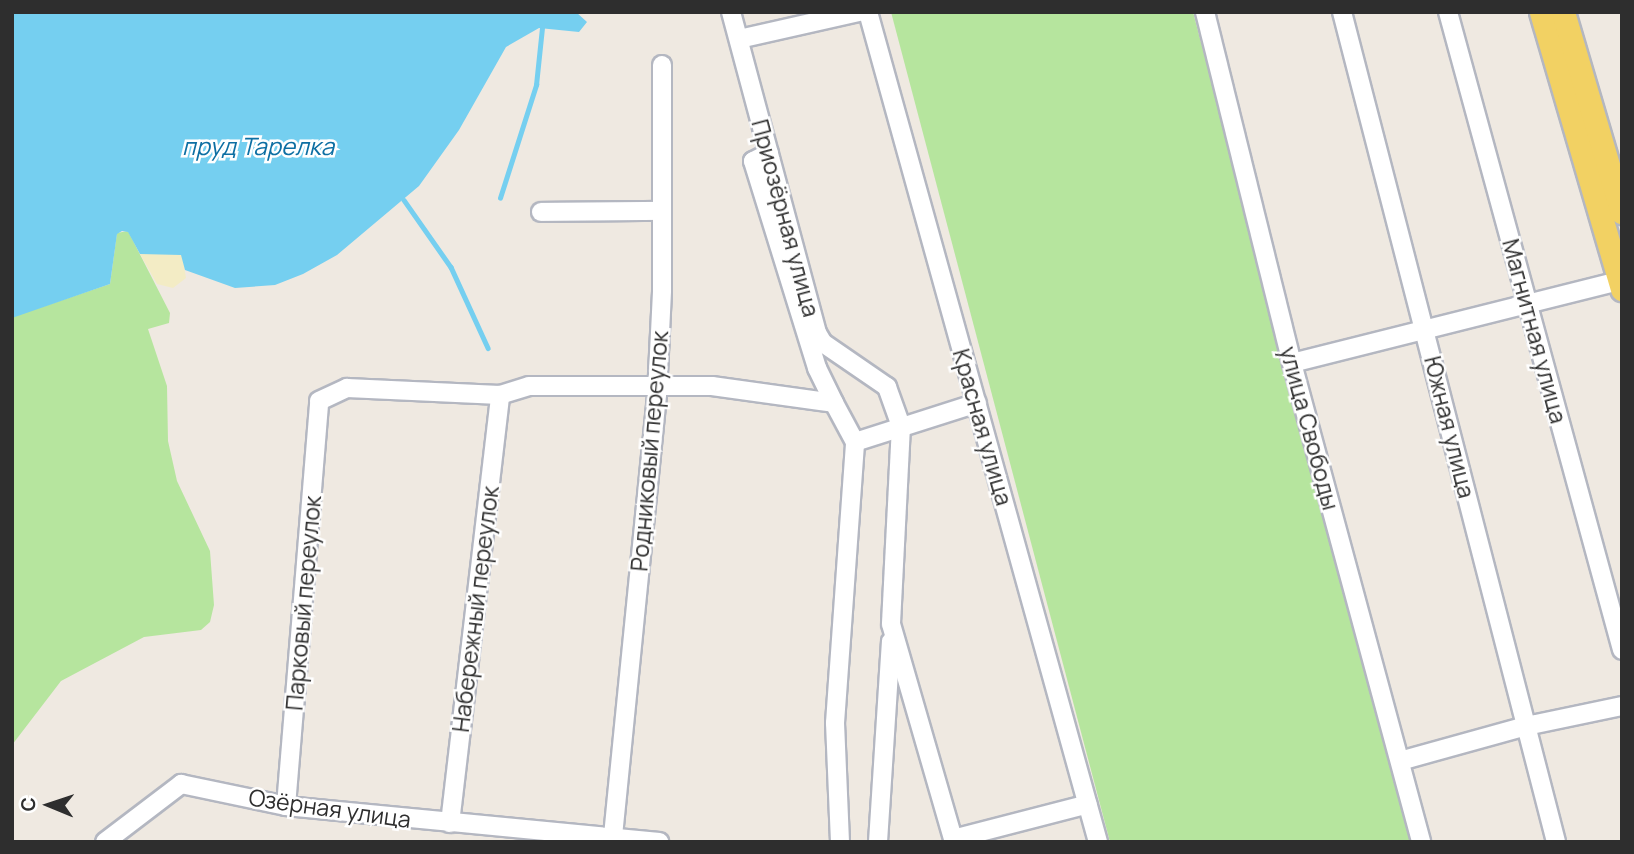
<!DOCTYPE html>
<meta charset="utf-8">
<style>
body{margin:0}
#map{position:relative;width:1634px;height:854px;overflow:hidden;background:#efe9e1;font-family:Manrope,sans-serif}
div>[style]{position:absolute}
.green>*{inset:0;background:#b6e59e}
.sand>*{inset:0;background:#f3ecc5}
.water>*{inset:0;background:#75cff0}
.stream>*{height:4.5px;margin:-2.25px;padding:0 2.25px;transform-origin:2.25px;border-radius:2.25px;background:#75cff0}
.roads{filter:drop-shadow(2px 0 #b4b7c1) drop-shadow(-2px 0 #b4b7c1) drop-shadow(0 2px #b4b7c1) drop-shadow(0 -2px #b4b7c1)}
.minor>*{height:18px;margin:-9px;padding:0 9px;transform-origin:9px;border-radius:9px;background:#fff}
.major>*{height:23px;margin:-11.5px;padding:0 11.5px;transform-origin:11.5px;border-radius:11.5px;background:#f2d163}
span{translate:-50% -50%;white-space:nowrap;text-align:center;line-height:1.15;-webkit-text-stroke:5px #fff;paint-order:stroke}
.street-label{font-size:23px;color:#2e2e2e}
.water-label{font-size:24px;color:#0d6fa3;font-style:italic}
.frame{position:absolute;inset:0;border:14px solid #2e2e2e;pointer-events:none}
.north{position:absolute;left:14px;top:770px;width:70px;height:70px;-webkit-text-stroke:5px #fff;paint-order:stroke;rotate:272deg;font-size:19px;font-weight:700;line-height:28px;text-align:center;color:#2e2e2e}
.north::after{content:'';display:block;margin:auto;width:24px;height:32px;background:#2e2e2e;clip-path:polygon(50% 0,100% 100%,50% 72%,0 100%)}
</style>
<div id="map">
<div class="green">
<div style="clip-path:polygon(891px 12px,1193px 12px,1411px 842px,1110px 842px)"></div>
<div style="clip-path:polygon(128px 231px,170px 313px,169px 323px,148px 329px,167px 386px,168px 441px,177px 481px,210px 551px,214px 605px,210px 622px,201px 630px,144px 637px,61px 681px,12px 745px,12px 317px,110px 284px,117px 233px)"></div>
</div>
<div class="sand">
<div style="clip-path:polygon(140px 254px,182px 254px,186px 278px,173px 288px,157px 284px)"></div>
</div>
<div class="water">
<div style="clip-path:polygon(12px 12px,576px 12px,587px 22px,579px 32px,539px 28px,506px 47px,459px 130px,419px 186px,337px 255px,303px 274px,275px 285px,235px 288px,185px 270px,181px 255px,140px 254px,128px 232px,122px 231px,117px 234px,110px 284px,12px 318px)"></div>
</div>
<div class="stream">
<div style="left:500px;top:198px;width:119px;rotate:-72.3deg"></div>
<div style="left:536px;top:85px;width:57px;rotate:-84deg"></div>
<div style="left:404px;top:200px;width:82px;rotate:55deg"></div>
<div style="left:451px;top:267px;width:89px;rotate:65.4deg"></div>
</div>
<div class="roads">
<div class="minor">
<div style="left:731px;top:12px;width:332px;rotate:75deg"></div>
<div style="left:817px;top:333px;width:12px;rotate:59deg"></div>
<div style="left:823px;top:343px;width:78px;rotate:34.5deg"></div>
<div style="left:887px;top:387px;width:41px;rotate:70.3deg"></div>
<div style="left:901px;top:426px;width:198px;rotate:92.9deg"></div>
<div style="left:891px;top:624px;width:227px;rotate:73.9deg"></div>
<div style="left:868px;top:12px;width:861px;rotate:74.51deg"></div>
<div style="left:1205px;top:12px;width:362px;rotate:76.1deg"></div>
<div style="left:1292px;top:363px;width:496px;rotate:74.9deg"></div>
<div style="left:1342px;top:12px;width:857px;rotate:75.54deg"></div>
<div style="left:1448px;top:12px;width:661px;rotate:74.74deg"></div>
<div style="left:739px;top:39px;width:123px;rotate:-12.7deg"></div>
<div style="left:769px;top:153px;width:18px;rotate:153deg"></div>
<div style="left:753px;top:161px;width:217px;rotate:72.8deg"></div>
<div style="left:817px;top:368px;width:39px;rotate:64deg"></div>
<div style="left:541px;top:212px;width:121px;rotate:-0.5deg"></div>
<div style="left:1292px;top:363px;width:337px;rotate:-14.1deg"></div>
<div style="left:855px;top:442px;width:128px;rotate:-17.7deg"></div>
<div style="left:1400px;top:761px;width:131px;rotate:-15.5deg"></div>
<div style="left:1526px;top:726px;width:98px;rotate:-11.8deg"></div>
<div style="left:286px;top:806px;width:406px;rotate:-85.3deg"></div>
<div style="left:319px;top:401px;width:31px;rotate:-25deg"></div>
<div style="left:347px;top:388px;width:153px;rotate:2.6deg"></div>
<div style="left:500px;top:395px;width:30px;rotate:-17deg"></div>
<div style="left:529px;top:386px;width:183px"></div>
<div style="left:712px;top:386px;width:123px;rotate:7.9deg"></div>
<div style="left:834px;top:403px;width:44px;rotate:61.7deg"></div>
<div style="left:450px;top:823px;width:431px;rotate:-83.3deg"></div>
<div style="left:613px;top:836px;width:444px;rotate:-84.3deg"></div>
<div style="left:657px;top:394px;width:104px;rotate:-87.2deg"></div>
<div style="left:662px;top:290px;width:225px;rotate:-90deg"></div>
<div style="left:953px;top:839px;width:139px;rotate:-14.5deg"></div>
<div style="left:105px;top:842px;width:96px;rotate:-37.3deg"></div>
<div style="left:181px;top:784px;width:107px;rotate:11.8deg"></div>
<div style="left:286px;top:806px;width:375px;rotate:5.5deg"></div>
<div style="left:840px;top:842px;width:119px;rotate:-92.4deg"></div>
<div style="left:835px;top:723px;width:282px;rotate:-85.9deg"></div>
<div style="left:878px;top:842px;width:201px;rotate:-86.3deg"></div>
</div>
<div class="major">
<div style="left:1541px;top:12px;width:289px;rotate:73.7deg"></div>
<div style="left:1563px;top:12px;width:209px;rotate:73.6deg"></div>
</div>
</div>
<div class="street-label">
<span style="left:786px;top:218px;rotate:75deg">Приозёрная улица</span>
<span style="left:1535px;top:331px;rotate:75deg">Магнитная улица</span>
<span style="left:983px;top:427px;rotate:74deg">Красная улица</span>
<span style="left:1450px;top:427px;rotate:76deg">Южная улица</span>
<span style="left:1310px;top:428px;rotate:75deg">улица Свободы</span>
<span style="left:649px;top:451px;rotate:-85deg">Родниковый переулок</span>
<span style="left:303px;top:603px;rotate:-85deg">Парковый переулок</span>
<span style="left:475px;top:609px;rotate:-83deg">Набережный переулок</span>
<span style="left:330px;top:808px;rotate:8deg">Озёрная улица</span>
</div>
<div class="water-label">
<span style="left:258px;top:146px">пруд Тарелка</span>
</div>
<div class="frame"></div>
<div class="north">С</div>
</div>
